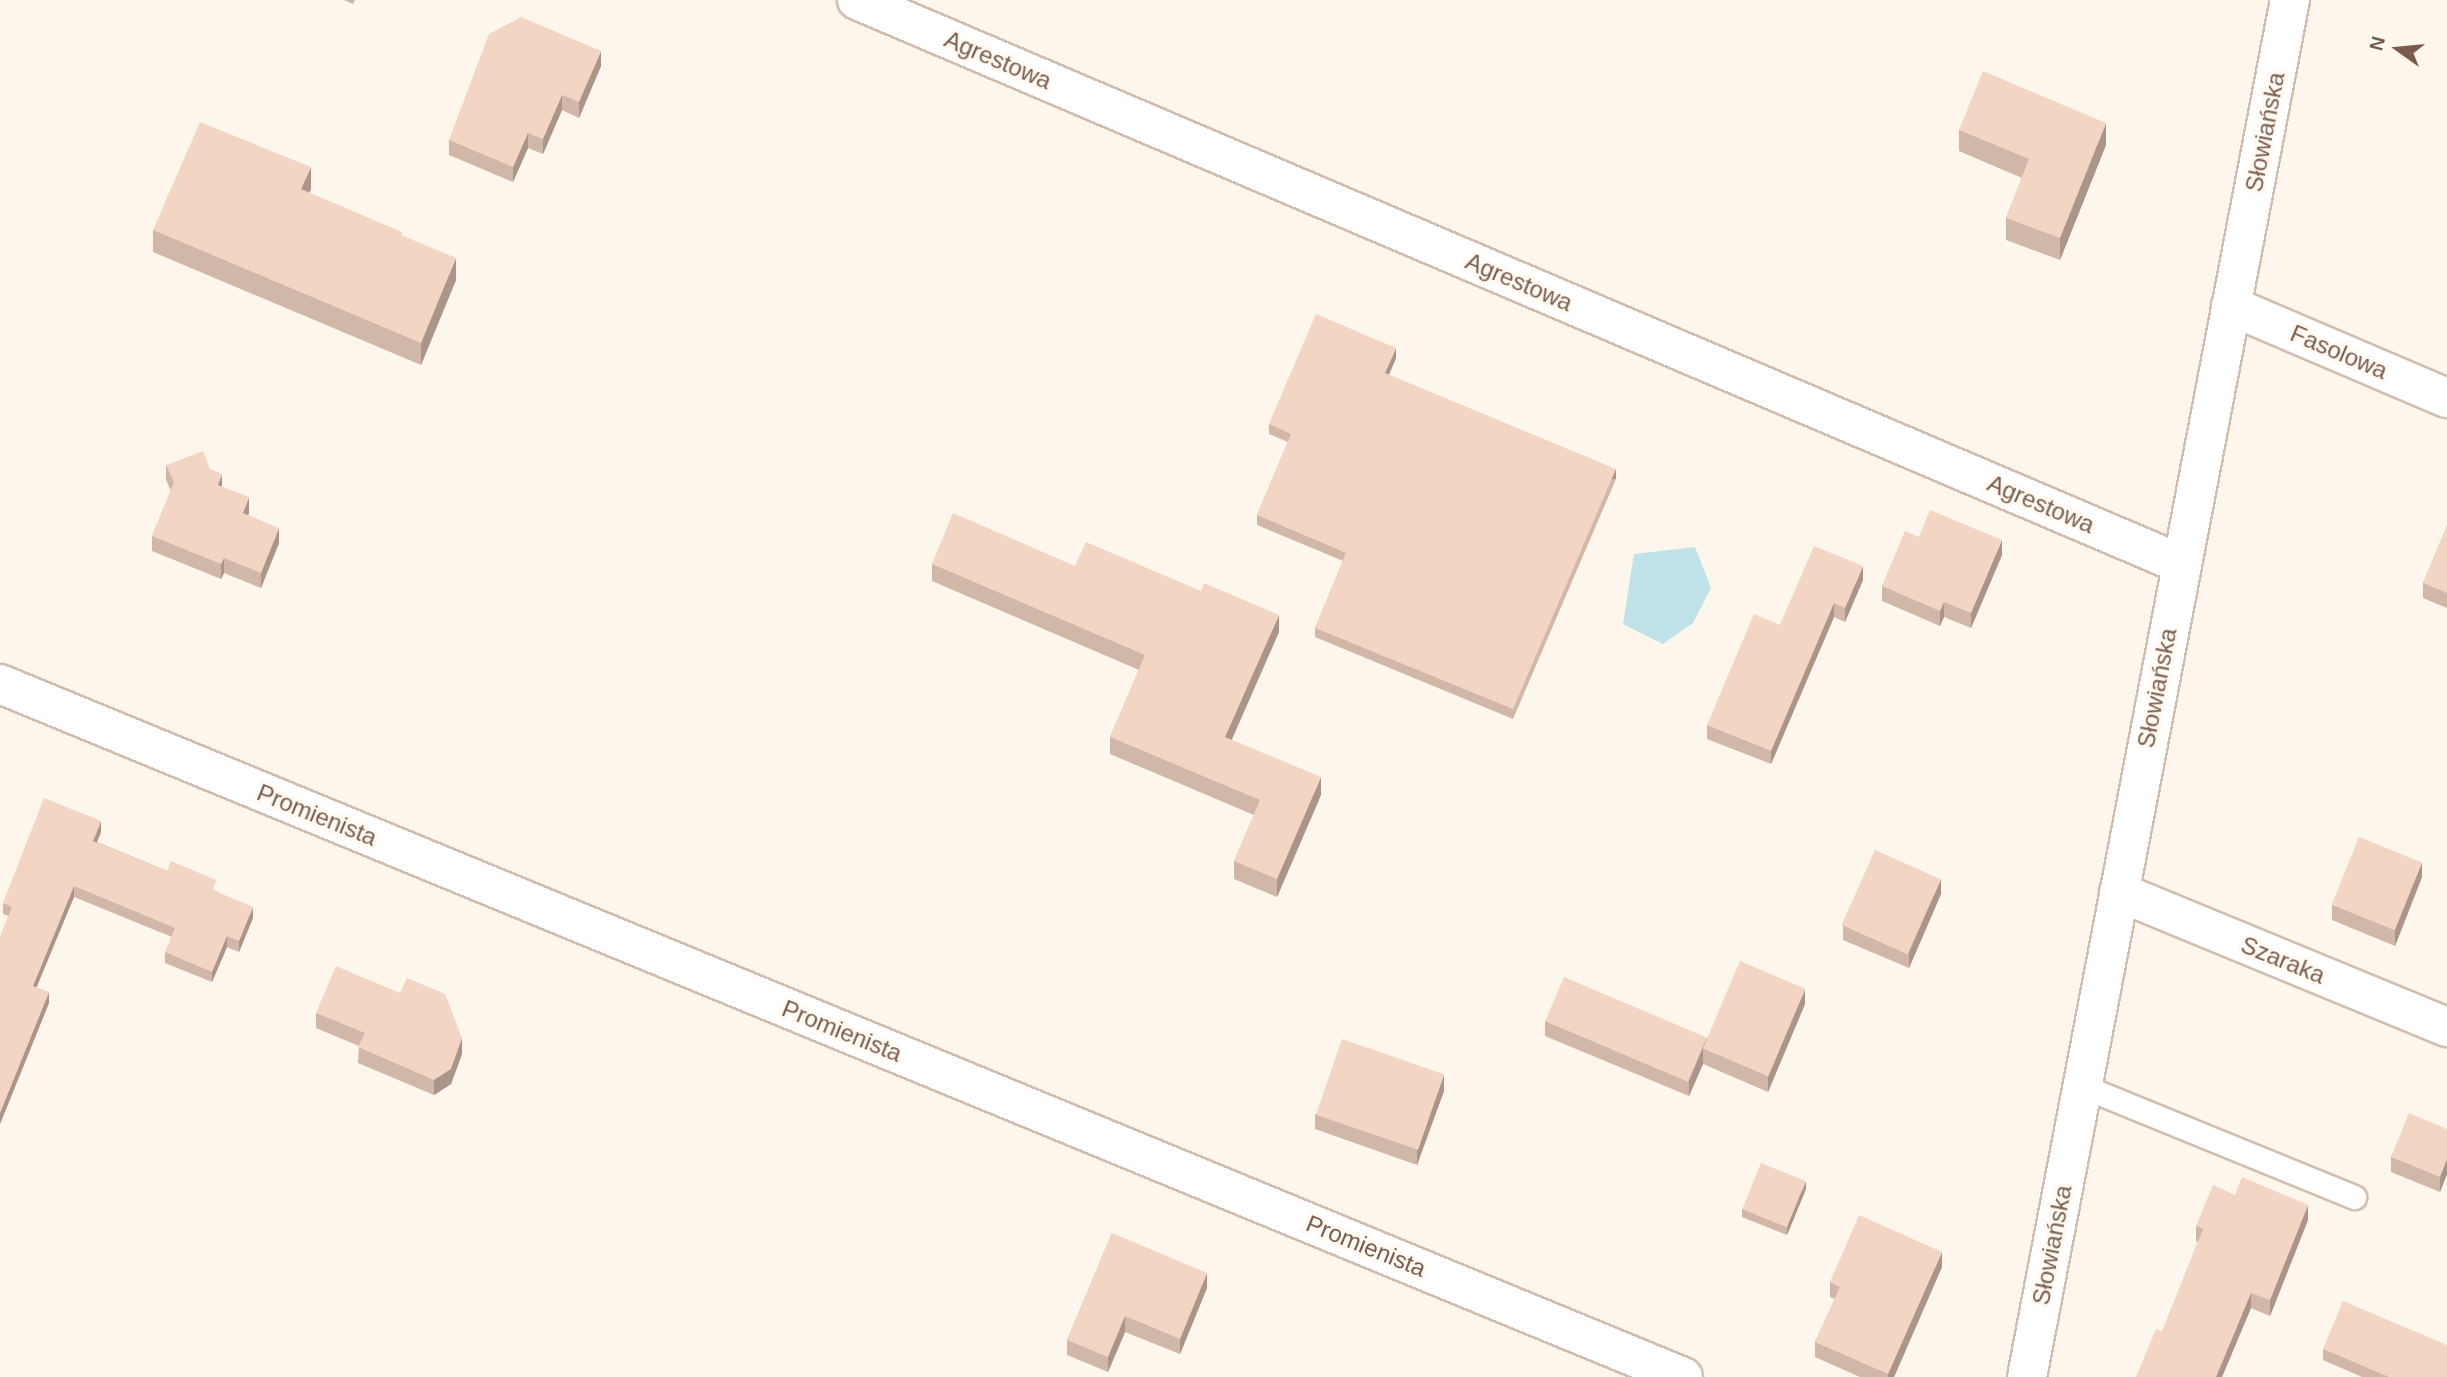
<!DOCTYPE html>
<meta charset="utf-8">
<style>
body{margin:0}
#map{position:relative;width:2447px;height:1377px;overflow:hidden;background:#fdf6ec;font-family:Arial,sans-serif}
div>[style]{position:absolute}
.water>*{inset:0;background:#bfe3e8}
.roads{filter:drop-shadow(2px 0 #d1beb0) drop-shadow(-2px 0 #d1beb0) drop-shadow(0 2px #d1beb0) drop-shadow(0 -2px #d1beb0)}
.service>*{height:23px;margin:-11.5px;padding:0 11.5px;transform-origin:11.5px;border-radius:11.5px;background:#fff}
.minor>*{height:38px;margin:-19px;padding:0 19px;transform-origin:19px;border-radius:19px;background:#fff}
.tertiary>*{height:38px;margin:-19px;padding:0 19px;transform-origin:19px;border-radius:19px;background:#fff}
.wall>*{inset:0;background:#d1b7a8}
.shaded-wall>*{inset:0;background:#aa9588;transform-origin:0 0}
.building>*{inset:0;background:#f3d5c3;transform-origin:0 0}
span{translate:-50% -50%;white-space:nowrap;text-align:center;line-height:1.15;-webkit-text-stroke:7px #fffaf3;paint-order:stroke}
.street-label{font-size:24px;color:#7a5c4d}
.north{position:absolute;left:2363px;top:14px;width:70px;height:70px;-webkit-text-stroke:5px #fffaf3;paint-order:stroke;rotate:285deg;font-size:19px;font-weight:700;line-height:28px;text-align:center;color:#7a5c4d}
.north::after{content:'';display:block;margin:auto;width:24px;height:32px;background:#7a5c4d;clip-path:polygon(50% 0,100% 100%,50% 72%,0 100%)}
</style>
<div id="map">
<div class="water">
<div style="clip-path:polygon(1695px 547px,1711px 588px,1693px 623px,1663px 644px,1623px 624px,1634px 554px)"></div>
</div>
<div class="roads">
<div class="service">
<div style="left:2082px;top:1086px;width:294px;rotate:22.2deg"></div>
</div>
<div class="minor">
<div style="left:857px;top:0;width:1439px;rotate:23.07deg"></div>
<div style="left:2231px;top:306px;width:235px;rotate:23.1deg"></div>
<div style="left:0;top:684px;width:1820px;rotate:22.38deg"></div>
<div style="left:2119px;top:892px;width:355px;rotate:22.4deg"></div>
</div>
<div class="tertiary">
<div style="left:2027px;top:1377px;width:1402px;rotate:-79.19deg"></div>
</div>
</div>
<div class="wall">
<div style="clip-path:polygon(344px 0,355px 0,353px 4px)"></div>
<div style="clip-path:polygon(601px 66px,579px 118px,562px 110px,543px 154px,528px 148px,513px 182px,449px 155px,449px 140px)"></div>
<div style="clip-path:polygon(1959px 130px,2106px 145px,2060px 260px,2006px 240px,2006px 218px,2022px 178px,1959px 151px)"></div>
<div style="clip-path:polygon(311px 189px,309px 193px,402px 236px,456px 280px,421px 365px,153px 252px,153px 230px)"></div>
<div style="clip-path:polygon(1396px 358px,1389px 375px,1616px 479px,1513px 719px,1315px 637px,1315px 628px,1343px 561px,1257px 525px,1257px 515px,1288px 442px,1269px 434px,1269px 424px)"></div>
<div style="clip-path:polygon(166px 465px,210px 469px,222px 487px,249px 513px,248px 515px,279px 543px,261px 588px,224px 573px,221px 579px,152px 551px,152px 536px,171px 491px,166px 480px)"></div>
<div style="clip-path:polygon(2447px 526px,2447px 608px,2423px 598px,2423px 583px)"></div>
<div style="clip-path:polygon(1919px 537px,2002px 555px,1971px 628px,1944px 617px,1940px 626px,1882px 601px,1882px 586px)"></div>
<div style="clip-path:polygon(932px 564px,1075px 566px,1279px 632px,1232px 740px,1321px 795px,1277px 897px,1234px 879px,1234px 861px,1254px 815px,1110px 754px,1110px 737px,1139px 670px,932px 581px)"></div>
<div style="clip-path:polygon(1863px 580px,1845px 622px,1834px 617px,1771px 764px,1707px 739px,1707px 725px,1780px 625px)"></div>
<div style="clip-path:polygon(101px 832px,97px 842px,216px 891px,253px 918px,239px 952px,227px 947px,212px 982px,165px 963px,165px 952px,172px 937px,74px 897px,36px 987px,49px 1003px,0 1124px,0 937px,9px 916px,3px 914px,3px 903px)"></div>
<div style="clip-path:polygon(2422px 877px,2395px 946px,2332px 920px,2332px 905px)"></div>
<div style="clip-path:polygon(1941px 894px,1909px 968px,1843px 940px,1843px 925px)"></div>
<div style="clip-path:polygon(1805px 1004px,1768px 1092px,1703px 1064px,1689px 1096px,1545px 1036px,1545px 1021px,1707px 1038px)"></div>
<div style="clip-path:polygon(316px 1013px,462px 1054px,451px 1084px,434px 1095px,358px 1063px,359px 1046px,316px 1028px)"></div>
<div style="clip-path:polygon(1444px 1091px,1417px 1165px,1315px 1129px,1315px 1114px)"></div>
<div style="clip-path:polygon(2447px 1129px,2447px 1174px,2440px 1192px,2391px 1172px,2391px 1157px)"></div>
<div style="clip-path:polygon(1806px 1189px,1787px 1235px,1742px 1217px,1742px 1209px)"></div>
<div style="clip-path:polygon(2235px 1195px,2308px 1220px,2270px 1316px,2251px 1308px,2222px 1377px,2136px 1377px,2162px 1332px,2198px 1242px,2196px 1241px,2196px 1226px)"></div>
<div style="clip-path:polygon(1112px 1233px,1207px 1288px,1180px 1354px,1125px 1332px,1108px 1372px,1067px 1355px,1067px 1340px)"></div>
<div style="clip-path:polygon(1942px 1267px,1894px 1377px,1860px 1377px,1815px 1357px,1815px 1342px,1835px 1299px,1830px 1297px,1830px 1282px)"></div>
<div style="clip-path:polygon(2323px 1349px,2447px 1377px,2362px 1377px,2323px 1360px)"></div>
</div>
<div class="shaded-wall">
<div style="clip-path:polygon(601px 51px,601px 66px,579px 118px,579px 102px)"></div>
<div style="clip-path:polygon(562px 95px,562px 110px,543px 154px,543px 139px)"></div>
<div style="clip-path:polygon(2106px 123px,2106px 145px,2060px 260px,2060px 238px)"></div>
<div style="clip-path:polygon(528px 133px,528px 148px,513px 182px,513px 167px)"></div>
<div style="clip-path:polygon(311px 167px,311px 189px,301px 211px,301px 189px)"></div>
<div style="clip-path:polygon(456px 258px,456px 280px,421px 365px,421px 343px)"></div>
<div style="clip-path:polygon(1396px 348px,1396px 358px,1385px 383px,1385px 373px)"></div>
<div style="left:1616px;top:469px;width:10px;height:261px;rotate:90deg"></div>
<div style="clip-path:polygon(222px 474px,222px 489px,218px 485px)"></div>
<div style="clip-path:polygon(249px 497px,249px 513px,243px 528px,243px 513px)"></div>
<div style="clip-path:polygon(279px 528px,279px 543px,261px 588px,261px 573px)"></div>
<div style="clip-path:polygon(2002px 540px,2002px 555px,1971px 628px,1971px 613px)"></div>
<div style="clip-path:polygon(224px 558px,224px 573px,221px 579px,221px 564px)"></div>
<div style="clip-path:polygon(1863px 566px,1863px 580px,1845px 622px,1845px 608px)"></div>
<div style="clip-path:polygon(1944px 602px,1944px 617px,1940px 626px,1940px 611px)"></div>
<div style="clip-path:polygon(1834px 603px,1834px 617px,1771px 764px,1771px 751px)"></div>
<div style="clip-path:polygon(1279px 615px,1279px 632px,1225px 754px,1225px 737px)"></div>
<div style="clip-path:polygon(1321px 777px,1321px 795px,1277px 897px,1277px 879px)"></div>
<div style="clip-path:polygon(101px 821px,101px 832px,93px 851px,93px 841px)"></div>
<div style="clip-path:polygon(2422px 862px,2422px 877px,2395px 946px,2395px 930px)"></div>
<div style="clip-path:polygon(1941px 879px,1941px 894px,1909px 968px,1909px 953px)"></div>
<div style="clip-path:polygon(74px 886px,74px 897px,33px 996px,33px 986px)"></div>
<div style="clip-path:polygon(253px 907px,253px 918px,239px 952px,239px 941px)"></div>
<div style="clip-path:polygon(227px 936px,227px 947px,212px 982px,212px 972px)"></div>
<div style="clip-path:polygon(1805px 989px,1805px 1004px,1768px 1092px,1768px 1077px)"></div>
<div style="clip-path:polygon(49px 992px,49px 1003px,0 1124px,0 1113px)"></div>
<div style="clip-path:polygon(462px 1038px,462px 1054px,451px 1084px,434px 1095px,434px 1080px)"></div>
<div style="clip-path:polygon(1707px 1038px,1703px 1049px,1703px 1064px,1689px 1096px,1689px 1081px)"></div>
<div style="clip-path:polygon(1444px 1075px,1444px 1091px,1417px 1165px,1417px 1150px)"></div>
<div style="clip-path:polygon(2447px 1159px,2447px 1174px,2440px 1192px,2440px 1177px)"></div>
<div style="clip-path:polygon(1806px 1181px,1806px 1189px,1787px 1235px,1787px 1227px)"></div>
<div style="clip-path:polygon(2308px 1205px,2308px 1220px,2270px 1316px,2270px 1300px)"></div>
<div style="clip-path:polygon(1942px 1252px,1942px 1267px,1894px 1377px,1888px 1377px,1888px 1374px)"></div>
<div style="clip-path:polygon(1207px 1273px,1207px 1288px,1180px 1354px,1180px 1339px)"></div>
<div style="clip-path:polygon(2251px 1293px,2251px 1308px,2222px 1377px,2216px 1377px)"></div>
<div style="clip-path:polygon(1125px 1316px,1125px 1332px,1108px 1372px,1108px 1357px)"></div>
</div>
<div class="building">
<div style="clip-path:polygon(521px 17px,601px 51px,579px 102px,562px 95px,543px 139px,528px 133px,513px 167px,449px 140px,489px 34px)"></div>
<div style="clip-path:polygon(1983px 71px,2106px 123px,2060px 238px,2006px 218px,2029px 159px,1959px 130px)"></div>
<div style="clip-path:polygon(200px 122px,311px 167px,301px 189px,402px 232px,401px 235px,456px 258px,421px 343px,153px 230px)"></div>
<div style="clip-path:polygon(1316px 314px,1396px 348px,1385px 373px,1616px 469px,1513px 709px,1315px 628px,1346px 553px,1257px 515px,1291px 434px,1269px 424px)"></div>
<div style="clip-path:polygon(203px 451px,210px 469px,222px 474px,218px 485px,249px 497px,243px 513px,279px 528px,261px 573px,224px 558px,221px 564px,152px 536px,174px 482px,166px 465px)"></div>
<div style="clip-path:polygon(1930px 510px,2002px 540px,1971px 613px,1944px 602px,1940px 611px,1882px 586px,1905px 531px,1919px 537px)"></div>
<div style="clip-path:polygon(953px 513px,1075px 566px,1086px 542px,1201px 591px,1204px 583px,1279px 615px,1225px 737px,1321px 777px,1277px 879px,1234px 861px,1260px 800px,1110px 737px,1145px 655px,932px 564px)"></div>
<div style="clip-path:polygon(2447px 526px,2447px 593px,2423px 583px)"></div>
<div style="clip-path:polygon(1814px 546px,1863px 566px,1845px 608px,1834px 603px,1771px 751px,1707px 725px,1754px 614px,1780px 625px)"></div>
<div style="clip-path:polygon(44px 798px,101px 821px,93px 841px,167px 871px,171px 861px,216px 880px,213px 890px,253px 907px,239px 941px,227px 936px,212px 972px,165px 952px,175px 928px,74px 886px,33px 986px,49px 992px,0 1113px,0 937px,12px 907px,3px 903px)"></div>
<div style="left:2359px;top:837px;width:68px;height:73px;rotate:22deg"></div>
<div style="left:1875px;top:850px;width:72px;height:82px;rotate:24deg"></div>
<div style="left:1740px;top:961px;width:71px;height:95px;rotate:23deg"></div>
<div style="clip-path:polygon(336px 966px,400px 993px,407px 978px,445px 994px,462px 1038px,451px 1069px,434px 1080px,358px 1047px,365px 1033px,316px 1013px)"></div>
<div style="left:1564px;top:977px;width:155px;height:48px;rotate:23deg"></div>
<div style="left:1342px;top:1039px;width:108px;height:80px;rotate:19deg"></div>
<div style="clip-path:polygon(2409px 1113px,2447px 1129px,2447px 1159px,2440px 1177px,2391px 1157px)"></div>
<div style="left:1761px;top:1163px;width:48px;height:50px;rotate:22deg"></div>
<div style="clip-path:polygon(2242px 1177px,2308px 1205px,2270px 1300px,2251px 1293px,2216px 1377px,2136px 1377px,2156px 1329px,2162px 1332px,2203px 1229px,2196px 1226px,2213px 1185px,2235px 1195px)"></div>
<div style="clip-path:polygon(1859px 1215px,1942px 1252px,1888px 1374px,1815px 1342px,1840px 1287px,1830px 1282px)"></div>
<div style="clip-path:polygon(1112px 1233px,1207px 1273px,1180px 1339px,1125px 1316px,1108px 1357px,1067px 1340px)"></div>
<div style="clip-path:polygon(2343px 1301px,2447px 1345px,2447px 1377px,2389px 1377px,2323px 1349px)"></div>
</div>
<div class="street-label">
<span style="left:998px;top:60px;rotate:23deg">Agrestowa</span>
<span style="left:2265px;top:132px;rotate:-79deg">Słowiańska</span>
<span style="left:1519px;top:282px;rotate:23deg">Agrestowa</span>
<span style="left:2339px;top:352px;rotate:23deg">Fasolowa</span>
<span style="left:2041px;top:504px;rotate:23deg">Agrestowa</span>
<span style="left:2157px;top:688px;rotate:-79deg">Słowiańska</span>
<span style="left:317px;top:815px;rotate:22deg">Promienista</span>
<span style="left:2283px;top:960px;rotate:22deg">Szaraka</span>
<span style="left:842px;top:1031px;rotate:22deg">Promienista</span>
<span style="left:2052px;top:1245px;rotate:-79deg">Słowiańska</span>
<span style="left:1366px;top:1246px;rotate:22deg">Promienista</span>
</div>
<div class="north">N</div>
</div>
